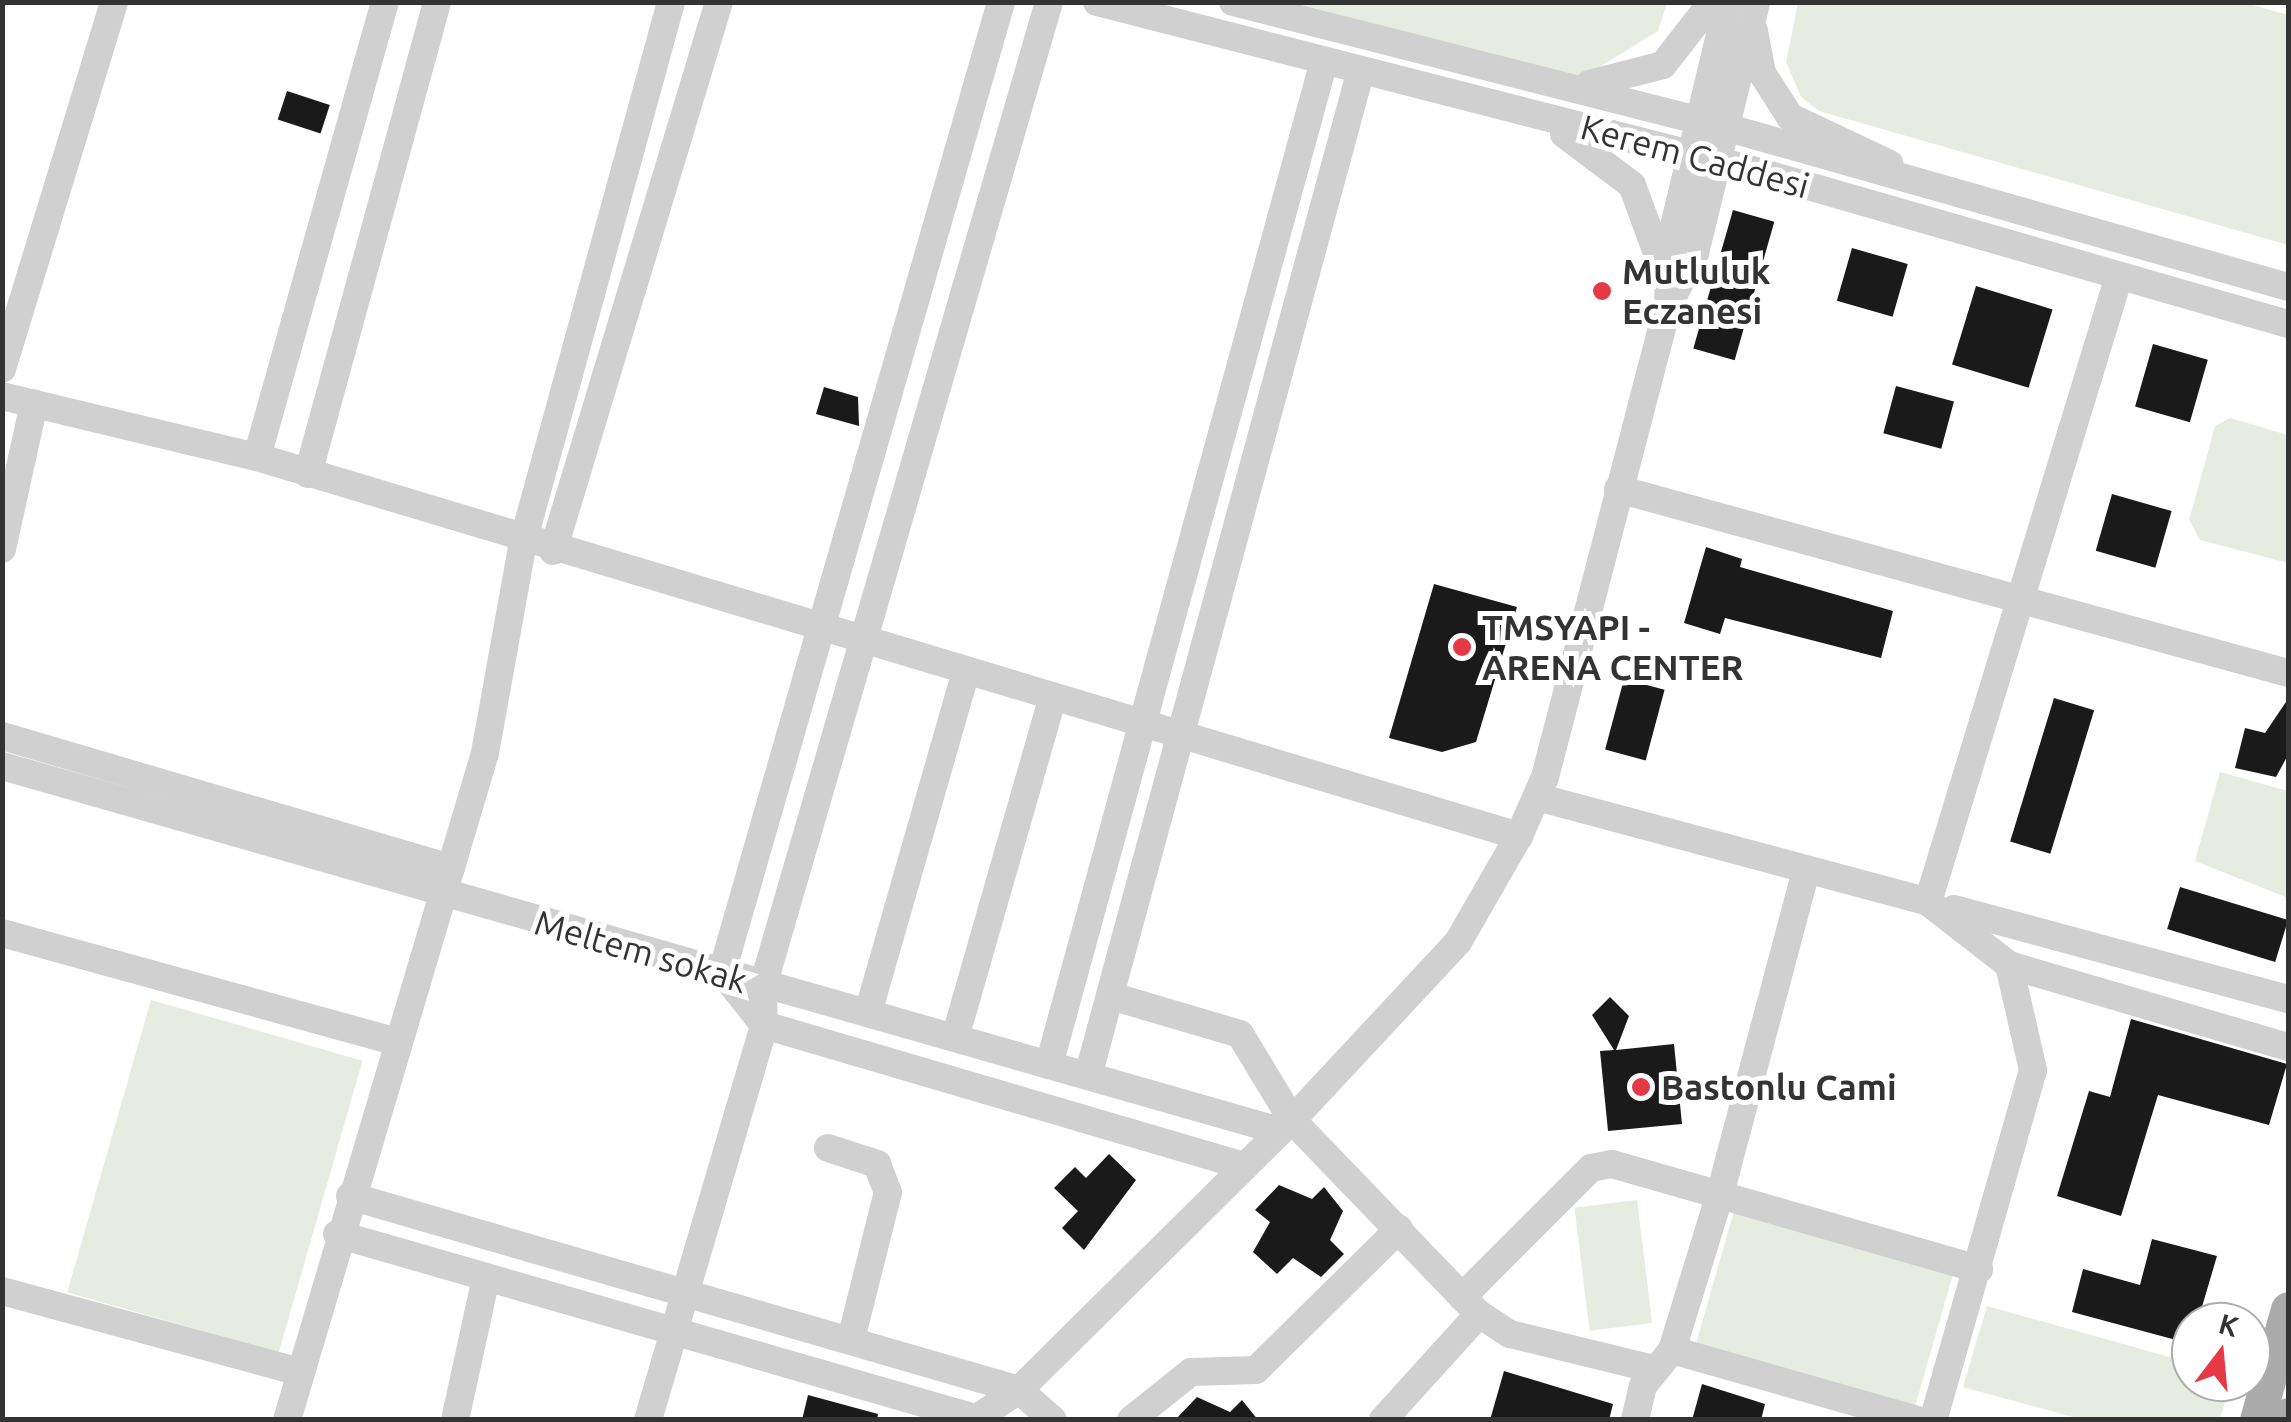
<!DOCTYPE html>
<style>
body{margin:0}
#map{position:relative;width:2291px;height:1422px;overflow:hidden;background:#fff;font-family:Ubuntu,sans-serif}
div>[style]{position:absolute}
.green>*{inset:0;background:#e6ecdf;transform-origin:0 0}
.building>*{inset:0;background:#1a1a1a;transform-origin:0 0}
.minor>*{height:28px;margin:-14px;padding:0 14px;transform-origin:14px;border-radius:14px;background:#d0d0d0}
.major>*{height:35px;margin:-17.5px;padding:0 17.5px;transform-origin:17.5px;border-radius:17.5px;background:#ababab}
.dots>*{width:28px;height:28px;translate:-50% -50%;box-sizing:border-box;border:5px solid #fff;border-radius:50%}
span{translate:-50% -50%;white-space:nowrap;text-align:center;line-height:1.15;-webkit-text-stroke:10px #fff;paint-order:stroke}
.street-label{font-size:35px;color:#333}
.poi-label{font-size:35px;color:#333;font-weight:700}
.left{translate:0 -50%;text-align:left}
.frame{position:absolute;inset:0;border:5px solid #333;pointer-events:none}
.north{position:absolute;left:2171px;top:1302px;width:100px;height:100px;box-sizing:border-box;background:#fff;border:2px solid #adadad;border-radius:50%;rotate:16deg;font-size:28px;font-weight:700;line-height:40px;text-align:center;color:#333}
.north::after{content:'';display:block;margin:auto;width:35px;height:45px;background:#e63946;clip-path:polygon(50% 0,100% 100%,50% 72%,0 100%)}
</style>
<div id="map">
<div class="green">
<div style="clip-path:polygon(2243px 2px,2288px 15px,2288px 245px,1819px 111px,1801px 97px,1786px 62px,1798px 3px)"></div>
<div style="clip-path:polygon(1296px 3px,1667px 3px,1658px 31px,1580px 79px)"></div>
<div style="clip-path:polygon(2230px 418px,2288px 435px,2288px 563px,2200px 540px,2189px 520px,2215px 426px)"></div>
<div style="clip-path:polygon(2220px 772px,2288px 791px,2288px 898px,2195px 861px)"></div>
<div style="left:151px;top:1000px;width:220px;height:304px;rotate:16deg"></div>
<div style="left:1637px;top:1200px;width:124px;height:63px;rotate:83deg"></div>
<div style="left:1734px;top:1211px;width:228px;height:138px;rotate:16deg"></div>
<div style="clip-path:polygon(1987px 1306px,2191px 1363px,2191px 1382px,2231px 1382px,2220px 1419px,2080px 1419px,1963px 1387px)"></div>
</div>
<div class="building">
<div style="left:287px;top:91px;width:45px;height:30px;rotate:18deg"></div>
<div style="left:1733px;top:210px;width:43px;height:144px;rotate:16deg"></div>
<div style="left:1852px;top:248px;width:58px;height:55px;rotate:16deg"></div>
<div style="left:1976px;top:286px;width:80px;height:82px;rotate:17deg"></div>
<div style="left:2153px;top:344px;width:57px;height:65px;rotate:16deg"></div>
<div style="left:1896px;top:386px;width:60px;height:49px;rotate:15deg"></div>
<div style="clip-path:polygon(824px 387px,858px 397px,859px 426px,816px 414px)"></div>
<div style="left:2112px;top:494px;width:62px;height:59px;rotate:16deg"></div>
<div style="clip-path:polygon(1706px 547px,1742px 559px,1740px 567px,1893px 611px,1881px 658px,1725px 618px,1720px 634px,1684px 623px)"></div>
<div style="clip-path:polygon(1434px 584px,1517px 607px,1476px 742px,1442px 752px,1389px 738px)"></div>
<div style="left:1624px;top:679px;width:42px;height:73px;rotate:15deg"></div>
<div style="left:2054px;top:698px;width:42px;height:150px;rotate:17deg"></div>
<div style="clip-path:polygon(2288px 699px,2288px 755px,2276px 777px,2235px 768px,2245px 728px,2265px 733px)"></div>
<div style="left:2180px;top:887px;width:113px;height:44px;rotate:17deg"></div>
<div style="clip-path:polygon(1610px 997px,1629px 1016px,1616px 1050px,1674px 1044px,1682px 1124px,1608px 1131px,1600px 1051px,1614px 1050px,1592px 1015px)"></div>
<div style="clip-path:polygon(2131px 1019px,2287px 1064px,2269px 1125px,2158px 1095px,2121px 1216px,2057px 1196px,2089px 1091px,2110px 1097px)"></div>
<div style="clip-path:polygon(1109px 1154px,1136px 1180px,1084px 1250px,1062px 1228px,1078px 1211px,1054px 1188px,1075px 1167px,1086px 1178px)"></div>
<div style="clip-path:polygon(1279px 1185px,1312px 1199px,1324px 1187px,1343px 1211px,1330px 1240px,1344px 1254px,1321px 1277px,1293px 1258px,1277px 1274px,1253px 1252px,1270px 1222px,1255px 1210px)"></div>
<div style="clip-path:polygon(2152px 1239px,2217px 1256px,2191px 1344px,2072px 1312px,2083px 1269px,2140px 1285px)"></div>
<div style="clip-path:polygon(1504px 1371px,1613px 1404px,1609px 1420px,1490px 1420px)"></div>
<div style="clip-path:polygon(1702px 1384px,1765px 1404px,1761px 1420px,1692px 1420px)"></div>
<div style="clip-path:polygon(808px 1395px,878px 1414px,877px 1420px,802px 1420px)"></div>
<div style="clip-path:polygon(1197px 1397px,1230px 1412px,1242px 1400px,1258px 1420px,1175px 1420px)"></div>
</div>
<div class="minor">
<div style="left:1049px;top:2px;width:1025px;rotate:106.21deg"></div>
<div style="left:763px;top:986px;width:39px;rotate:89deg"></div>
<div style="left:764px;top:1025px;width:500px;rotate:16.37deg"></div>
<div style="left:1097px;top:2px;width:680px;rotate:14.38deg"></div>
<div style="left:1756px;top:171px;width:554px;rotate:16.04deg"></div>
<div style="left:1233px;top:2px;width:508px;rotate:14.26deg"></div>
<div style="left:1725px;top:127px;width:585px;rotate:15.86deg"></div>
<div style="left:1754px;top:31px;width:43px;rotate:79.2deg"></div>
<div style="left:1762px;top:73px;width:52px;rotate:57.5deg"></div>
<div style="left:1790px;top:117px;width:110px;rotate:25.2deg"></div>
<div style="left:1589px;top:84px;width:76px;rotate:-14.4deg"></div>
<div style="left:1663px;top:65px;width:80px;rotate:-52.1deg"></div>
<div style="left:1564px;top:134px;width:85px;rotate:36.9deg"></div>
<div style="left:1632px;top:185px;width:84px;rotate:69.8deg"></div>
<div style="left:1671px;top:300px;width:53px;rotate:-62.9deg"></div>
<div style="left:1695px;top:253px;width:258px;rotate:-76.3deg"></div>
<div style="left:2px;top:369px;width:384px;rotate:-73deg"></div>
<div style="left:2px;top:396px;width:262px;rotate:13.5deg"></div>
<div style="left:257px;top:457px;width:1318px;rotate:16.72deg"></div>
<div style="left:257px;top:457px;width:473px;rotate:-74.3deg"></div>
<div style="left:308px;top:474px;width:489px;rotate:-74.7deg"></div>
<div style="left:1618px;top:489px;width:695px;rotate:15.36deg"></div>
<div style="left:2px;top:549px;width:149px;rotate:-77.6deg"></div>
<div style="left:553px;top:551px;width:574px;rotate:-73.18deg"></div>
<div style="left:2px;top:736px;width:468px;rotate:16.4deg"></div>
<div style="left:2px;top:766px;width:1329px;rotate:15.94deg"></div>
<div style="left:1537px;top:797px;width:405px;rotate:15deg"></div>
<div style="left:1928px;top:902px;width:654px;rotate:-73.03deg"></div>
<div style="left:1928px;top:902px;width:103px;rotate:37.9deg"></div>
<div style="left:2009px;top:965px;width:108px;rotate:77.1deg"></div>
<div style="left:2033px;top:1070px;width:364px;rotate:105.9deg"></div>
<div style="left:1954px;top:909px;width:346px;rotate:15.1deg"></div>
<div style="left:2px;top:933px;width:411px;rotate:15.4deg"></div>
<div style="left:2009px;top:965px;width:291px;rotate:16.4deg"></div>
<div style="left:1111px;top:996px;width:134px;rotate:16.4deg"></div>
<div style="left:1240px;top:1034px;width:100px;rotate:58.8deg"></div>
<div style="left:1292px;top:1120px;width:269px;rotate:46.1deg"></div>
<div style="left:1479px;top:1314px;width:143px;rotate:132.2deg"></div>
<div style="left:868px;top:1013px;width:353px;rotate:-74deg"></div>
<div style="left:955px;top:1038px;width:352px;rotate:-74deg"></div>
<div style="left:1049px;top:1065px;width:1041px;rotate:-74.68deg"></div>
<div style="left:1088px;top:1076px;width:1042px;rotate:-74.82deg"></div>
<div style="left:828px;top:1148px;width:52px;rotate:18.1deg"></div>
<div style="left:877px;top:1164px;width:30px;rotate:69deg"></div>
<div style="left:888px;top:1192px;width:152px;rotate:104.1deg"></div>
<div style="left:350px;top:1196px;width:697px;rotate:16.17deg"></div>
<div style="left:1019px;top:1390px;width:45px;rotate:41.4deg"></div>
<div style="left:337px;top:1234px;width:664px;rotate:16.09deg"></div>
<div style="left:2px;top:1291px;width:309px;rotate:15.2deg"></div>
<div style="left:1462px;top:1297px;width:182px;rotate:-45deg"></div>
<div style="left:1591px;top:1168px;width:21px;rotate:-11deg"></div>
<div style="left:1612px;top:1164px;width:382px;rotate:16deg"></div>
<div style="left:1479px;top:1314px;width:37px;rotate:33deg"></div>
<div style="left:1510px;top:1334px;width:148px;rotate:13.7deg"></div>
<div style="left:1672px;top:1350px;width:256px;rotate:15.9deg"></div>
<div style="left:287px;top:1420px;width:696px;rotate:-73.47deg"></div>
<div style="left:485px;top:753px;width:214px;rotate:-79.8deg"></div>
<div style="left:523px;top:542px;width:560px;rotate:-74.67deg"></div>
<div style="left:455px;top:1420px;width:145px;rotate:-77.7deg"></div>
<div style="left:648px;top:1420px;width:412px;rotate:-73.6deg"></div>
<div style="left:764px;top:1025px;width:68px;rotate:-128.4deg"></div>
<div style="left:722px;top:972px;width:1009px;rotate:-73.95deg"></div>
<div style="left:974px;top:1420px;width:54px;rotate:-33.7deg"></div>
<div style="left:1019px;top:1390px;width:384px;rotate:-44.7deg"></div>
<div style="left:1292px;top:1120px;width:243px;rotate:-47deg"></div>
<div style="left:1458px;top:942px;width:122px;rotate:-60.1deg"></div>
<div style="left:1519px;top:836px;width:64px;rotate:-66.2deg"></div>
<div style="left:1545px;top:777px;width:488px;rotate:-75.4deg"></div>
<div style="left:1668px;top:305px;width:62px;rotate:-88.2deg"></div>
<div style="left:1670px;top:243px;width:248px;rotate:-76.5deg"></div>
<div style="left:1131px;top:1420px;width:77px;rotate:-38.7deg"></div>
<div style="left:1191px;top:1372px;width:65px;rotate:-1.8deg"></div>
<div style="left:1256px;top:1370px;width:201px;rotate:-44.6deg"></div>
<div style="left:1635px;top:1420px;width:35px;rotate:-77deg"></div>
<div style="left:1643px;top:1386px;width:46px;rotate:-51.1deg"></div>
<div style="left:1672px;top:1350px;width:163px;rotate:-72.9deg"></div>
<div style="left:1720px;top:1194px;width:335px;rotate:-75.1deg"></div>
</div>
<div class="major">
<div style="left:2257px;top:1420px;width:115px;rotate:-74.4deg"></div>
<div style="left:2287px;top:1420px;width:5px;rotate:-79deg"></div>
</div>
<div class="dots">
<div style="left:1602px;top:291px;background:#e63946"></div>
<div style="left:1462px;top:647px;background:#e63946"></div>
<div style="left:1641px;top:1087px;background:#e63946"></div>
</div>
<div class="street-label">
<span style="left:1695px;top:156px;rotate:15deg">Kerem Caddesi</span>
<span style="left:641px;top:951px;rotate:16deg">Meltem sokak</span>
</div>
<div class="poi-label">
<span class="left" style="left:1622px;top:291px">Mutluluk<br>Eczanesi</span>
<span class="left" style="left:1482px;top:647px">TMSYAPI -<br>ARENA CENTER</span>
<span class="left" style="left:1661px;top:1087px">Bastonlu Cami</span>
</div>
<div class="frame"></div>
<div class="north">K</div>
</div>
